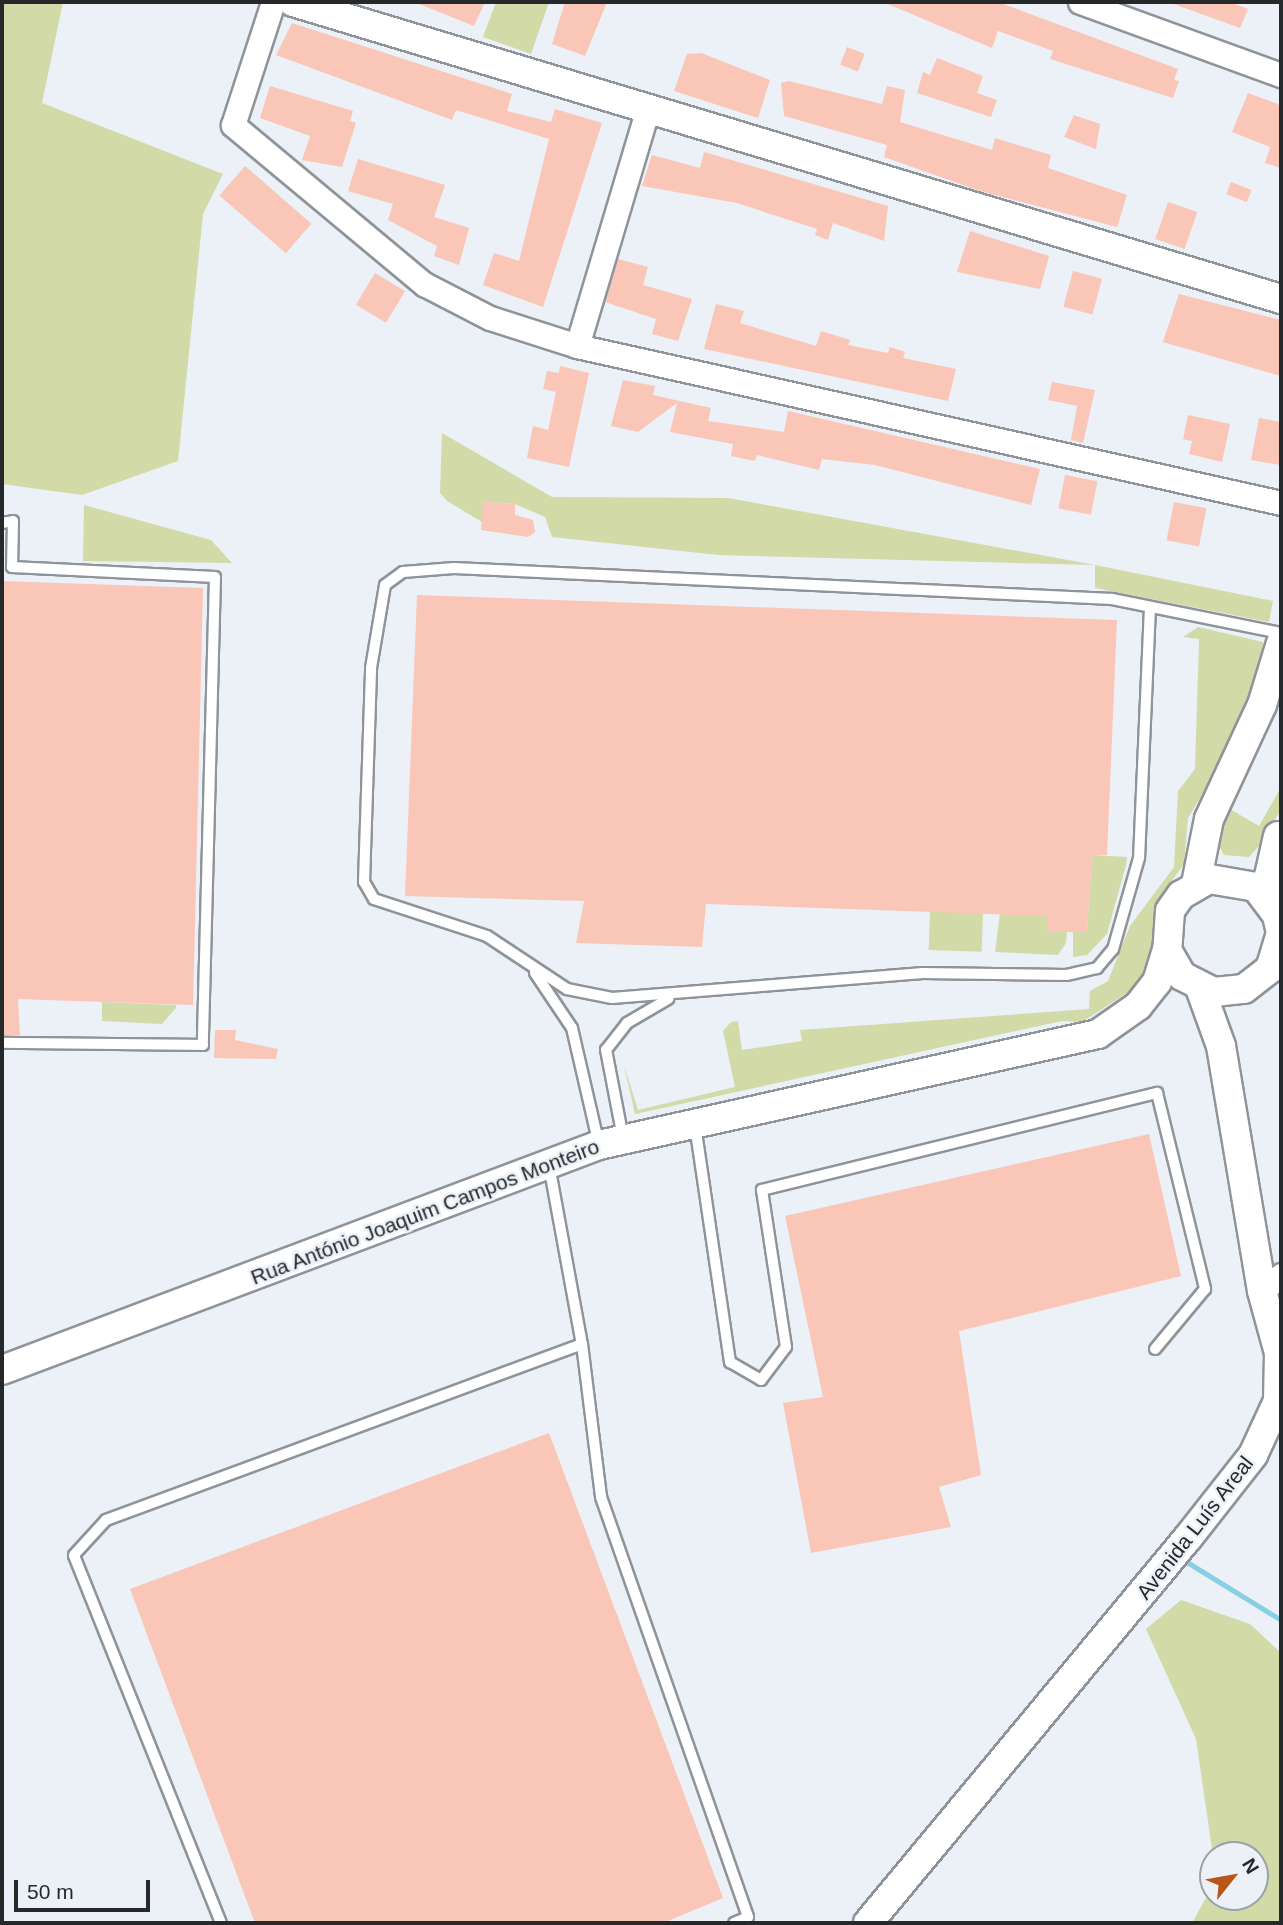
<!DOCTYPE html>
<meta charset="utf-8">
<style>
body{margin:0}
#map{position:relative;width:1283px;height:1925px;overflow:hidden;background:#ebf1f7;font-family:Helvetica,sans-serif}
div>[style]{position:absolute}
.green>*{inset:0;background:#d2daa7;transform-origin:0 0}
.stream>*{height:5px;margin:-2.5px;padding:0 2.5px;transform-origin:2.5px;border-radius:2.5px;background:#88cee5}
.building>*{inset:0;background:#f9c6b7;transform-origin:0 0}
.roads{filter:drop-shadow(2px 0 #8e9499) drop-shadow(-2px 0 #8e9499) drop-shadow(0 2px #8e9499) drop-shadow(0 -2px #8e9499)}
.service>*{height:10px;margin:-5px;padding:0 5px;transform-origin:5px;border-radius:5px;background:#fff}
.minor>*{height:23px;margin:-11.5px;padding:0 11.5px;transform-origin:11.5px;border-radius:11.5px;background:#fff}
.tertiary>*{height:28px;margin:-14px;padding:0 14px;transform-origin:14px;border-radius:14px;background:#fff}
span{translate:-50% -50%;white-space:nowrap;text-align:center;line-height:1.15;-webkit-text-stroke:5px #ebf1f7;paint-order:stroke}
.street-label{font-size:21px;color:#26282a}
.frame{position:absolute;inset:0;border:4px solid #26282a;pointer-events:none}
.north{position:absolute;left:1199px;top:1841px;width:70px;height:70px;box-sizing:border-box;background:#ebf1f7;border:2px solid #9ca1a5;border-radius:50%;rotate:59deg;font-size:19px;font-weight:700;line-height:28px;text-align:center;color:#26282a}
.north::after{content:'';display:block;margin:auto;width:24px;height:32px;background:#b75616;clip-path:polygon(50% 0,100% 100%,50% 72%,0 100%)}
.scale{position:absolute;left:14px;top:1880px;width:136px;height:32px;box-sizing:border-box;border:4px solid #26282a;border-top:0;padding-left:9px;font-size:21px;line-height:24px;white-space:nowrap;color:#26282a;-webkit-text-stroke:5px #ebf1f7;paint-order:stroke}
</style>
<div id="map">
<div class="green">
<div style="clip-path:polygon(2px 2px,63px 2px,42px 103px,223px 174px,203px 214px,178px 461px,82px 495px,2px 484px)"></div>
<div style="clip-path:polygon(496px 2px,549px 2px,531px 54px,483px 37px)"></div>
<div style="clip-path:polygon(442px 433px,552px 497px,728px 498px,1095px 565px,1273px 601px,1269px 622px,1095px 588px,1095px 565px,718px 555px,552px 537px,545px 517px,515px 504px,484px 502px,482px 522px,447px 501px,440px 493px)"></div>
<div style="clip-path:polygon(84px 505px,211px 540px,232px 563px,83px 561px)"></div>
<div style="clip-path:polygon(1198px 627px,1263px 642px,1255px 707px,1188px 818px,1184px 864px,1155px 904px,1152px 967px,1130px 991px,1082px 1022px,1062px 1021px,635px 1114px,624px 1065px,638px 1110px,735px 1087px,723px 1031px,731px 1022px,738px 1021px,742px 1050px,802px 1041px,800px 1030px,1089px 1009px,1090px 991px,1108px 981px,1130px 926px,1174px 867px,1178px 791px,1195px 769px,1199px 639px,1183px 637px)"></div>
<div style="clip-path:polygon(1281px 787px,1281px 810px,1258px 847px,1249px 857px,1224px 855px,1217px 842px,1223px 805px,1259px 826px)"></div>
<div style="clip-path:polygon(1092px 855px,1127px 857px,1126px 865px,1107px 934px,1087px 955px,1073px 957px,1073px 932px,1087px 932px)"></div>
<div style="left:930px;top:911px;width:53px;height:39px;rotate:2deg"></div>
<div style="clip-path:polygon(1000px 913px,1047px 916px,1047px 932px,1067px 932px,1066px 943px,1058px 955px,995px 952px)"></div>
<div style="clip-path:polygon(102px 1002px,176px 1005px,176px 1008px,162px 1024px,102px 1021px)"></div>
<div style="clip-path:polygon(1181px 1600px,1250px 1624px,1281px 1653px,1281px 1923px,1192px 1923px,1213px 1885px,1213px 1897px,1255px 1897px,1255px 1855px,1213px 1856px,1196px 1739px,1146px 1629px)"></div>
</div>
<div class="stream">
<div style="left:1182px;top:1559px;width:116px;rotate:31.6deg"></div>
</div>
<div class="building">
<div style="clip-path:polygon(414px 2px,485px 2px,474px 26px)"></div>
<div style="clip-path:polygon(565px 2px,607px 2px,585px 56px,552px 44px)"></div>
<div style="clip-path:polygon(883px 2px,998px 2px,1178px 69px,1174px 80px,1179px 81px,1173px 98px,1050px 59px,1053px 51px,998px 31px,992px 48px)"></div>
<div style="clip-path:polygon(1168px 2px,1230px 2px,1248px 9px,1240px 28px)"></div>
<div style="clip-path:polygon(292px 23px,512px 94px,507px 111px,551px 122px,555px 109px,602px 123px,543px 307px,483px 285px,494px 253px,519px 261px,549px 139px,456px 110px,452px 120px,276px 55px)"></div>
<div style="left:847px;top:47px;width:19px;height:19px;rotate:21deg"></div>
<div style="clip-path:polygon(701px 53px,770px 80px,758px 118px,674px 91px,687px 54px)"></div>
<div style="clip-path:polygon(937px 58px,983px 76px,977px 93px,997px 100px,991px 117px,917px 93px,923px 72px,930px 75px)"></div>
<div style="clip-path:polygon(789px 81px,882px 104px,887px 86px,905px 90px,900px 122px,992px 150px,995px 138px,1051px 155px,1048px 168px,1127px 195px,1117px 227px,980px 191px,884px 157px,887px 145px,784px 116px,781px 83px)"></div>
<div style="clip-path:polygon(270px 86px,353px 111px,350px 121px,356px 123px,342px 167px,302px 160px,310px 136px,260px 118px)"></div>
<div style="clip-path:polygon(1248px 93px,1278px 104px,1281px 112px,1281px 168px,1265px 163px,1272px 142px,1270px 147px,1232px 132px)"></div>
<div style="clip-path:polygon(1074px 115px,1100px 124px,1096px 149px,1064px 137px)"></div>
<div style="clip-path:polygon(704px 152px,888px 206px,884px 241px,833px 223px,828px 240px,815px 235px,817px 229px,737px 203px,642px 186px,652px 155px,700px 168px)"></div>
<div style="clip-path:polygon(358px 159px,445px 185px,434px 217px,469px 228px,459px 265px,434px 256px,437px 246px,388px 220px,393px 204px,348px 191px)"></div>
<div style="left:245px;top:166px;width:88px;height:39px;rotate:41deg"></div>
<div style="left:1231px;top:182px;width:22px;height:13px;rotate:21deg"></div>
<div style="left:1168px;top:202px;width:31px;height:39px;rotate:19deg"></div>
<div style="clip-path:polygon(970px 231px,1049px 256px,1040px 289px,957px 272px)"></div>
<div style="clip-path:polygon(618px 259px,648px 267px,643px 285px,692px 299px,678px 341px,652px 334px,656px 319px,605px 302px)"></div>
<div style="left:1073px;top:271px;width:30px;height:37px;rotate:15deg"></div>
<div style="left:375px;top:273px;width:35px;height:37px;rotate:31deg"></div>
<div style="clip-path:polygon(1179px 294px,1281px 320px,1281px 376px,1163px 342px)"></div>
<div style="clip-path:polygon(716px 304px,744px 311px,740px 323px,816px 346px,821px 331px,850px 340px,848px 345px,888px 353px,890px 347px,905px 352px,903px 358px,956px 369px,948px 401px,704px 349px)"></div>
<div style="clip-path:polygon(560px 366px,589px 373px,569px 467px,527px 458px,533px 426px,548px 430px,556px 392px,543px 389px,547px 371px,559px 373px)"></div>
<div style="clip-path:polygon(623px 380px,655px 386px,653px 395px,711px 408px,708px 421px,784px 432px,788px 411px,1040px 469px,1031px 505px,875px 465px,822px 459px,819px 470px,757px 455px,755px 461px,731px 456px,733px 444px,670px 432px,677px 403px,638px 432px,611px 426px)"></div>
<div style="clip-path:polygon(1052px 382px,1095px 390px,1083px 443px,1071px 440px,1077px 406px,1048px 400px)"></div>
<div style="clip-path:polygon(1188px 415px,1230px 424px,1222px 462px,1189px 454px,1192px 441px,1183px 439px)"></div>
<div style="clip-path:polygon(1259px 418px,1281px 422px,1281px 465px,1251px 460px)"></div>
<div style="left:1065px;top:475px;width:33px;height:34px;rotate:11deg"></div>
<div style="clip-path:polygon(483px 502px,515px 504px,515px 515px,533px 520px,535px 532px,528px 537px,481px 530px)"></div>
<div style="left:1174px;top:502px;width:33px;height:39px;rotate:11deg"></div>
<div style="clip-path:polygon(2px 581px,203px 588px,193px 1005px,18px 999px,20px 1035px,2px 1035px)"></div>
<div style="clip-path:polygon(417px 595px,1117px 620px,1107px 855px,1092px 855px,1087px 932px,1047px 932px,1047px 916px,706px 904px,702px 947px,576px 943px,584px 901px,405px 896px)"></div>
<div style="clip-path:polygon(215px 1030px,236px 1030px,235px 1040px,278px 1049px,276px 1059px,214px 1058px)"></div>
<div style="clip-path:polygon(1149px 1134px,1181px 1276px,959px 1331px,981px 1475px,939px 1487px,951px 1527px,811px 1553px,783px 1403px,823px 1397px,785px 1216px)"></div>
<div style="clip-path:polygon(549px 1433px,723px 1898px,663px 1923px,255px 1923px,130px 1589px)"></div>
</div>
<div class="roads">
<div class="service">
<div style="left:2px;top:523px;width:11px;rotate:-10deg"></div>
<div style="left:13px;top:521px;width:46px;rotate:91.2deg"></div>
<div style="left:12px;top:567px;width:203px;rotate:2.8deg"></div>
<div style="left:215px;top:577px;width:468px;rotate:91.5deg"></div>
<div style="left:203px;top:1045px;width:201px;rotate:-179.4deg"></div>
<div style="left:1150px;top:607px;width:251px;rotate:92.5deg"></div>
<div style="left:1139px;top:858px;width:95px;rotate:105.9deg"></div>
<div style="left:1113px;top:949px;width:25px;rotate:130deg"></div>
<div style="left:1097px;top:968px;width:31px;rotate:167deg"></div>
<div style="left:1067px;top:975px;width:144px;rotate:-179.2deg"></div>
<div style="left:923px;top:973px;width:312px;rotate:175.4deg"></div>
<div style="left:612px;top:998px;width:46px;rotate:-168.7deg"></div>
<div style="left:567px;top:989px;width:96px;rotate:-146.5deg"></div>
<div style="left:487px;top:936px;width:119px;rotate:-161.9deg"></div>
<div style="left:374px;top:899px;width:20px;rotate:-120deg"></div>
<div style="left:364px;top:882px;width:214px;rotate:-88.1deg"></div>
<div style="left:371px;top:668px;width:84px;rotate:-80.4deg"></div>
<div style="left:385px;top:585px;width:22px;rotate:-36deg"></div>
<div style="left:403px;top:572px;width:51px;rotate:-4.5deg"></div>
<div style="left:454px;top:568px;width:659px;rotate:2.7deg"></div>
<div style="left:1112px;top:599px;width:172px;rotate:11.4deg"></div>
<div style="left:535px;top:973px;width:66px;rotate:56.1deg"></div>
<div style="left:572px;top:1028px;width:120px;rotate:77deg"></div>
<div style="left:695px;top:1125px;width:240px;rotate:81.6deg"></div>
<div style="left:730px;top:1362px;width:36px;rotate:30deg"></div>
<div style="left:761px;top:1380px;width:41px;rotate:-52.9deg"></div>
<div style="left:786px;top:1347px;width:159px;rotate:-98.7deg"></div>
<div style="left:762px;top:1190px;width:407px;rotate:-13.8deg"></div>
<div style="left:1157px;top:1093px;width:202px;rotate:76.2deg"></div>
<div style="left:1205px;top:1289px;width:78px;rotate:129.8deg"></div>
<div style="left:623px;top:1138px;width:90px;rotate:-100.9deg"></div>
<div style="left:606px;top:1050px;width:34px;rotate:-52deg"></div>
<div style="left:627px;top:1023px;width:48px;rotate:-30.3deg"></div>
<div style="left:549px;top:1165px;width:182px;rotate:79.6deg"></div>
<div style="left:582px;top:1344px;width:154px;rotate:82.9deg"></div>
<div style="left:601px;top:1497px;width:445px;rotate:70.7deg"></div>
<div style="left:748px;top:1917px;width:15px;rotate:157deg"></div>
<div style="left:221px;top:1923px;width:396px;rotate:-111.8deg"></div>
<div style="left:74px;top:1555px;width:47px;rotate:-47.6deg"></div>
<div style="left:106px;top:1520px;width:507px;rotate:-20.29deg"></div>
</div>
<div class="minor">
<div style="left:273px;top:2px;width:129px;rotate:108deg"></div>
<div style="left:233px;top:125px;width:249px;rotate:39.8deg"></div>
<div style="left:424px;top:284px;width:74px;rotate:27.3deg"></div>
<div style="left:490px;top:318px;width:91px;rotate:17.8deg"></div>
<div style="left:577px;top:346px;width:721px;rotate:12.57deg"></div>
<div style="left:1080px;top:2px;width:214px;rotate:20deg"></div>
<div style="left:577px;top:346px;width:245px;rotate:-73.4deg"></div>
<div style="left:1262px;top:1291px;width:25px;rotate:-40deg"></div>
</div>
<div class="tertiary">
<div style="left:293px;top:2px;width:1032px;rotate:16.73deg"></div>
<div style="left:1196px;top:884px;width:66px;rotate:-78.7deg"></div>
<div style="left:1209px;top:819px;width:126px;rotate:-65.1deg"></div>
<div style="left:1262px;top:705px;width:65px;rotate:-73deg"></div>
<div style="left:1277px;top:915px;width:35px;rotate:-127deg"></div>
<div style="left:1256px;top:887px;width:48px;rotate:-170.3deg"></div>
<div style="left:1209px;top:879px;width:32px;rotate:150deg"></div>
<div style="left:1181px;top:895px;width:19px;rotate:125deg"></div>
<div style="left:1170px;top:911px;width:39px;rotate:94deg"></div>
<div style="left:1167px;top:950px;width:30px;rotate:60deg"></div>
<div style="left:1182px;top:976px;width:36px;rotate:27deg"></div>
<div style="left:1214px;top:992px;width:30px;rotate:-6deg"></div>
<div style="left:1244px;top:989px;width:33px;rotate:-38deg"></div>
<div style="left:1270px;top:969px;width:38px;rotate:-73deg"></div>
<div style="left:1281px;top:933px;width:18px;rotate:-103deg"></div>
<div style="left:1277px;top:915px;width:25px;rotate:-106deg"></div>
<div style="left:1270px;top:891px;width:15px;rotate:-94deg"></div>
<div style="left:1269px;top:876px;width:41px;rotate:-77.3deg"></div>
<div style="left:2px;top:1370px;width:638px;rotate:-20.65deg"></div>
<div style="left:599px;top:1145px;width:511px;rotate:-12.54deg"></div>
<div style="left:1098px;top:1034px;width:49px;rotate:-35deg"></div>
<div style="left:1138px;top:1006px;width:31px;rotate:-52deg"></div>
<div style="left:1157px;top:982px;width:34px;rotate:-73deg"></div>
<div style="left:868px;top:1923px;width:499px;rotate:-50.3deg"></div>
<div style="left:1187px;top:1539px;width:107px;rotate:-51.8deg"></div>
<div style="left:1253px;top:1455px;width:60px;rotate:-65.2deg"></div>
<div style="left:1278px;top:1401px;width:48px;rotate:-88.8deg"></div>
<div style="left:1279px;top:1353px;width:64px;rotate:-105.3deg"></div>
<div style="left:1262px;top:1291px;width:248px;rotate:-99.5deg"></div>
<div style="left:1221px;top:1046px;width:62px;rotate:-109.9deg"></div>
</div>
</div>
<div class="street-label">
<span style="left:425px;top:1212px;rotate:-21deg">Rua António Joaquim Campos Monteiro</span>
<span style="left:1195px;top:1528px;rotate:-52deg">Avenida Luís Areal</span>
</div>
<div class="frame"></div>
<div class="north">N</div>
<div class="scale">50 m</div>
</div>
